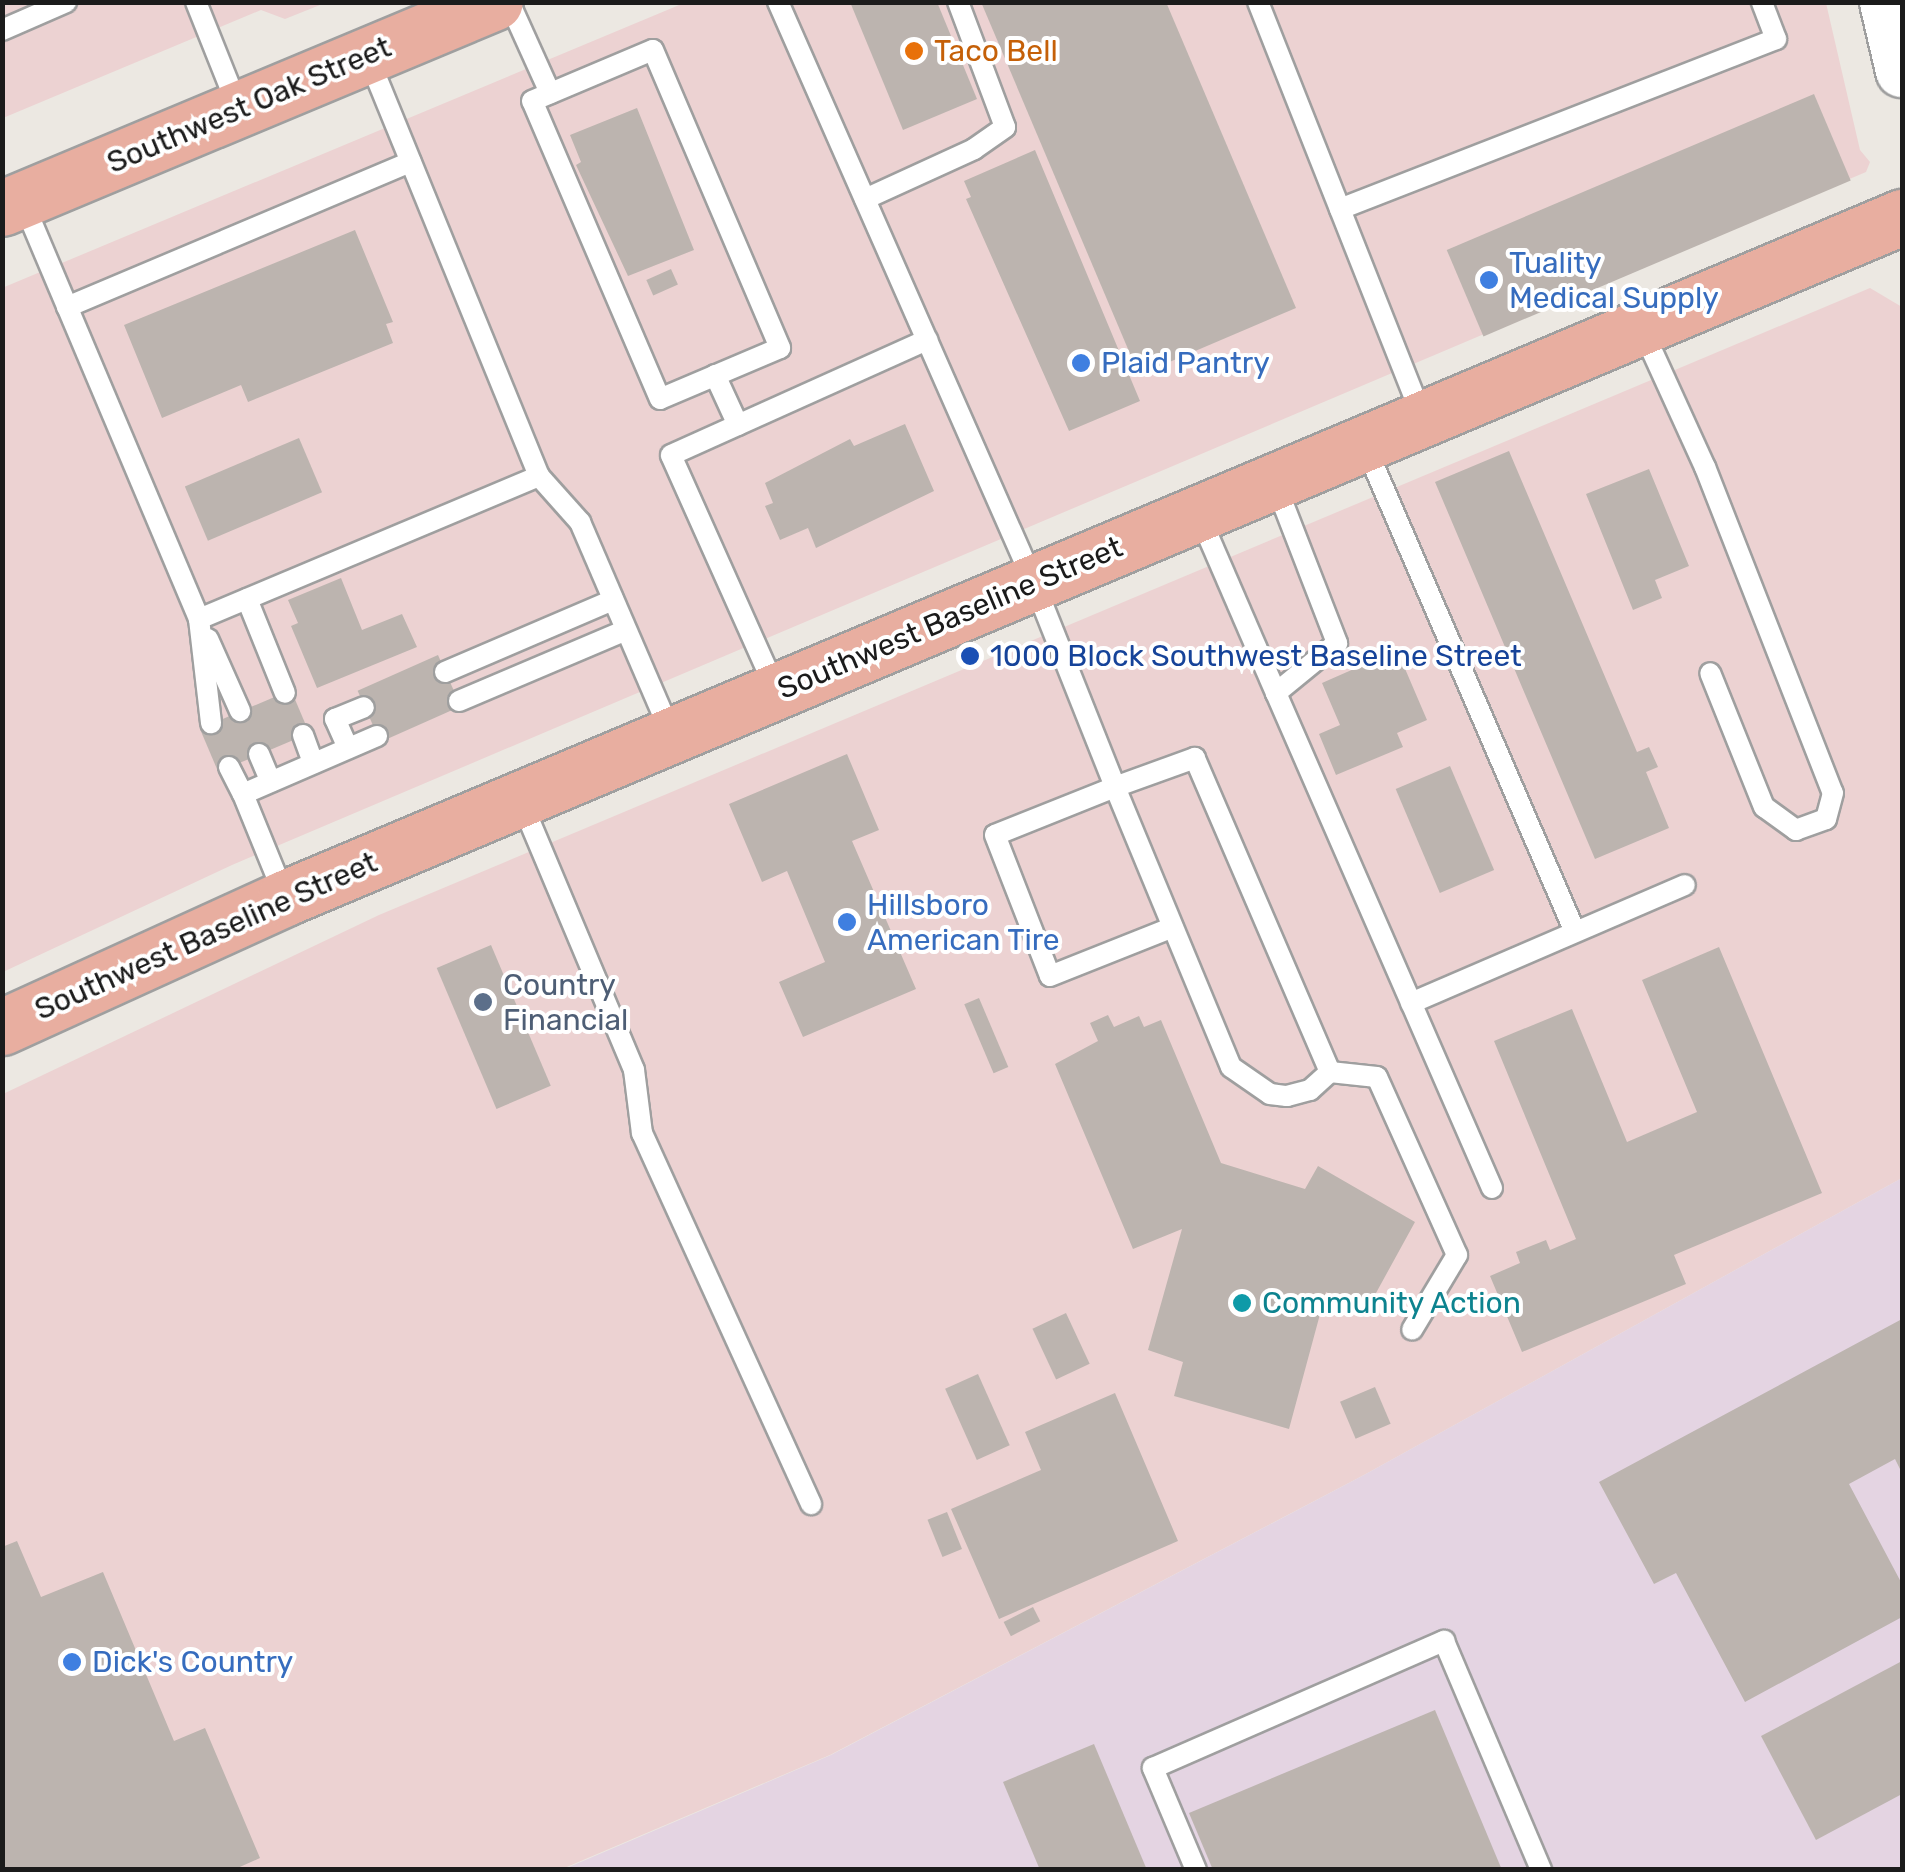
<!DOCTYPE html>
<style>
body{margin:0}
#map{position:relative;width:1905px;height:1872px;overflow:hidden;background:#ece8e2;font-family:Rubik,sans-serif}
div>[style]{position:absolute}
.commercial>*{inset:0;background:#ecd2d2}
.industrial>*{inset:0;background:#e4d4e2}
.building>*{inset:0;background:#bcb4af;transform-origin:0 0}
.roads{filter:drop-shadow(2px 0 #9f9f9f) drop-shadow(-2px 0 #9f9f9f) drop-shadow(0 2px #9f9f9f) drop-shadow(0 -2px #9f9f9f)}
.service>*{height:20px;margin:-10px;padding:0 10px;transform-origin:10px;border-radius:10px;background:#fff}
.tertiary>*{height:52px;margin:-26px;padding:0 26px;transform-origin:26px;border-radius:26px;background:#fff}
.trunk>*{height:55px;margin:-27.5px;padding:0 27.5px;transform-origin:27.5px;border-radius:27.5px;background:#e8aea0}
.dots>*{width:28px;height:28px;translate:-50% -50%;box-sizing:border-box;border:5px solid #fff;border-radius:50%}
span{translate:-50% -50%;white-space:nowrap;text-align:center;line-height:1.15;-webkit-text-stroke:8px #fff;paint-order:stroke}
.food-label{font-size:30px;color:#c56008}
.left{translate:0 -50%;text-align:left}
.street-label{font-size:30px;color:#1b1b1b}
.shop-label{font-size:30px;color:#366cbe}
.transit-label{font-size:30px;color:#164399}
.service-label{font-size:30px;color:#4e5e75}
.culture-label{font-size:30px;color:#0d838f}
.frame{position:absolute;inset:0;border:5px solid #1b1b1b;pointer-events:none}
</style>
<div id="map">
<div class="commercial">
<div style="clip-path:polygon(3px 3px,325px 3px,285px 19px,261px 10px,3px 118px)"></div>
<div style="clip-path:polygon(684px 3px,1826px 3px,1860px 150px,1870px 162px,1866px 172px,232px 865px,3px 972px,2px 288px)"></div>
<div style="clip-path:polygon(1870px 288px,1902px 307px,1902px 1178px,1364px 1475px,830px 1755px,562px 1869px,3px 1870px,3px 1094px,379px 915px)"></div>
</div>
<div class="industrial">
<div style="clip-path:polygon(1902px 1178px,1902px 1869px,562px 1870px,831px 1755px,1364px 1475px)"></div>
</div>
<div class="building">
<div style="clip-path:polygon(850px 2px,937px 2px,977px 99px,903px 130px)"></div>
<div style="clip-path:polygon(981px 2px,1166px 2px,1296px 308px,1139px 375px)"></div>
<div style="left:1814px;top:94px;width:94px;height:399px;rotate:67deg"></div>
<div style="clip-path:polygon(637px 108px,694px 250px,628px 276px,576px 165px,581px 162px,570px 135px)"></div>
<div style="clip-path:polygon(1035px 150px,1140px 401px,1069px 431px,966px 199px,971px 197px,964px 181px)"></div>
<div style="clip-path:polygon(355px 230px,393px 322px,386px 324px,393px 343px,248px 402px,241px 385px,162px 418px,124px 325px)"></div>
<div style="left:671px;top:269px;width:17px;height:27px;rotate:66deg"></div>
<div style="clip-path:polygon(905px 424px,934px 491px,816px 548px,808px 528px,780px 540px,765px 506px,773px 503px,765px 483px,850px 439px,854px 446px)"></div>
<div style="left:299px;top:438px;width:59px;height:124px;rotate:67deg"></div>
<div style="clip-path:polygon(1509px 451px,1637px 752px,1649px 747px,1658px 767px,1646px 772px,1669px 828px,1595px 859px,1435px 482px)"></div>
<div style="clip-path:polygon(1649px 469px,1689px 566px,1655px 580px,1662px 598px,1633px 610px,1586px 494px)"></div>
<div style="clip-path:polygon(341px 578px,362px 630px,402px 614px,417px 647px,317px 688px,291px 626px,298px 623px,288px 600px)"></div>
<div style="clip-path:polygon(1397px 650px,1427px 720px,1397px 733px,1403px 747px,1336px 775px,1319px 734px,1340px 725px,1322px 683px)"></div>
<div style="left:438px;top:655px;width:56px;height:88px;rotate:66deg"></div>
<div style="left:291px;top:690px;width:47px;height:99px;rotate:67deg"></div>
<div style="clip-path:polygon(847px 754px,879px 830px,852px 841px,916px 989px,803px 1037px,779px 982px,825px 962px,787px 871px,762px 882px,729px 804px)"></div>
<div style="left:1450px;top:766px;width:113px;height:59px;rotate:67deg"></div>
<div style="left:491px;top:945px;width:153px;height:59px;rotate:67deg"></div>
<div style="clip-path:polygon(1719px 947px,1822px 1193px,1674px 1255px,1686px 1284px,1522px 1352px,1490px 1276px,1520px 1263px,1516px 1252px,1546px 1240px,1550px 1250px,1576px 1239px,1494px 1041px,1572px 1009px,1627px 1142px,1697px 1112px,1642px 980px)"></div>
<div style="left:979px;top:998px;width:75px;height:16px;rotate:67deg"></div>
<div style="clip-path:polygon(1108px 1015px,1114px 1027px,1139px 1016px,1144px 1027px,1161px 1020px,1221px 1163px,1305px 1189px,1318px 1166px,1415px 1222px,1365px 1313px,1326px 1292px,1289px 1429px,1174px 1396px,1183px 1362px,1148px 1350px,1182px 1229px,1133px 1249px,1055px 1064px,1098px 1041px,1090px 1023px)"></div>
<div style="left:1066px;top:1313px;width:56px;height:37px;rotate:65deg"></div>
<div style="clip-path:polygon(1902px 1319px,1902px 1473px,1895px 1459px,1849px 1484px,1902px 1584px,1902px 1617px,1745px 1702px,1676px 1573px,1654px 1584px,1599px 1482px)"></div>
<div style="left:978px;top:1374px;width:78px;height:36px;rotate:66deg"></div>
<div style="left:1375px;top:1387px;width:40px;height:38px;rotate:67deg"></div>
<div style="clip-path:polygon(1115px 1393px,1178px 1541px,999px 1619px,951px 1509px,1041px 1470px,1025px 1432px)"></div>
<div style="left:947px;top:1512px;width:40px;height:21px;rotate:68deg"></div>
<div style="clip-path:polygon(17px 1541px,41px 1597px,103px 1572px,174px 1741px,205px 1728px,260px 1858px,233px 1870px,2px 1870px,2px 1547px)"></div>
<div style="left:1033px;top:1607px;width:16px;height:33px;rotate:63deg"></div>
<div style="clip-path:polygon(1902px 1661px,1902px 1794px,1816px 1840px,1761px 1736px)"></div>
<div style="clip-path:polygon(1435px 1710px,1502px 1870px,1213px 1870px,1189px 1813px)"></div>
<div style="clip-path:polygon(1094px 1744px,1147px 1870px,1040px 1870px,1003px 1782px)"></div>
</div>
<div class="roads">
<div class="service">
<div style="left:196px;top:2px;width:113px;rotate:68.2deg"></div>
<div style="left:509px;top:2px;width:100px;rotate:65.7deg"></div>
<div style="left:778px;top:2px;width:635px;rotate:66.22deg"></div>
<div style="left:1034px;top:583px;width:219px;rotate:68.3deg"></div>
<div style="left:1115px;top:787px;width:303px;rotate:67.5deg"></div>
<div style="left:1231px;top:1067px;width:47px;rotate:34.7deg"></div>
<div style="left:1270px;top:1094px;width:17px;rotate:7deg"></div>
<div style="left:1287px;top:1096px;width:24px;rotate:-15deg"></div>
<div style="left:1310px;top:1090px;width:27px;rotate:-42deg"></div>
<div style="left:1330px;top:1072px;width:342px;rotate:-113.3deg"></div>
<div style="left:1195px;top:758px;width:85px;rotate:160.1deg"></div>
<div style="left:1115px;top:787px;width:129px;rotate:158.2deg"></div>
<div style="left:995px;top:835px;width:151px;rotate:68.7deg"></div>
<div style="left:1050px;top:976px;width:132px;rotate:-21.7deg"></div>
<div style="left:1258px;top:2px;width:448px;rotate:68.4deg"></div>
<div style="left:2px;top:30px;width:70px;rotate:-23.6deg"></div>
<div style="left:653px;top:50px;width:324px;rotate:66.9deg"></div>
<div style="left:780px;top:348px;width:130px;rotate:157deg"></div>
<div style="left:660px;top:399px;width:324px;rotate:-113.2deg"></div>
<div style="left:532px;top:101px;width:131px;rotate:-22.9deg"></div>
<div style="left:865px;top:199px;width:120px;rotate:-24.6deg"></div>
<div style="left:974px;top:149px;width:38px;rotate:-35deg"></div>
<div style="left:1005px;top:127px;width:134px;rotate:-110.6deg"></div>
<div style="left:23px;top:202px;width:453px;rotate:67.1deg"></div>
<div style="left:199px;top:619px;width:369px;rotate:-22.8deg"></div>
<div style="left:539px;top:476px;width:453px;rotate:-112.2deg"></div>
<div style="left:1340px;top:209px;width:468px;rotate:-21.3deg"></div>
<div style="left:1776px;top:39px;width:40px;rotate:-111deg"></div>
<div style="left:67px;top:307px;width:373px;rotate:-22.9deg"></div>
<div style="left:1642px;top:329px;width:152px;rotate:65.5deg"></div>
<div style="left:1705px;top:467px;width:350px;rotate:68.6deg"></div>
<div style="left:1833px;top:793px;width:27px;rotate:105deg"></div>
<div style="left:1826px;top:819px;width:32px;rotate:160deg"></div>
<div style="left:1796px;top:830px;width:39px;rotate:-144deg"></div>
<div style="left:1764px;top:807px;width:144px;rotate:-111.9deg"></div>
<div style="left:715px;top:375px;width:55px;rotate:65.3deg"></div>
<div style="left:1366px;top:448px;width:527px;rotate:66.64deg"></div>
<div style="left:539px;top:476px;width:62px;rotate:48.3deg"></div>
<div style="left:580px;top:522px;width:230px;rotate:66.7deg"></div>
<div style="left:1275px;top:483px;width:172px;rotate:68.8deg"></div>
<div style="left:1337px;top:643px;width:79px;rotate:140.7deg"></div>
<div style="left:1276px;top:693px;width:540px;rotate:66.43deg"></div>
<div style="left:1199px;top:515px;width:194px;rotate:66.6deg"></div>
<div style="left:247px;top:599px;width:101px;rotate:68deg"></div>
<div style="left:199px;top:619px;width:105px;rotate:83.4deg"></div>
<div style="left:208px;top:639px;width:79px;rotate:66deg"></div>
<div style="left:445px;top:672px;width:183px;rotate:-23.2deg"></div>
<div style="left:776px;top:690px;width:257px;rotate:-114.1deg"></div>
<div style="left:671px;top:455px;width:281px;rotate:-24.2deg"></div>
<div style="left:459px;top:701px;width:181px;rotate:-23deg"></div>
<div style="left:303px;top:735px;width:30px;rotate:70deg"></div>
<div style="left:348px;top:748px;width:32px;rotate:-114deg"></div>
<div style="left:335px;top:719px;width:31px;rotate:-22deg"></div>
<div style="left:259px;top:754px;width:30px;rotate:67deg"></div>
<div style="left:229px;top:767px;width:30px;rotate:63deg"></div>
<div style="left:521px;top:801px;width:292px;rotate:67.2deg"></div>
<div style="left:634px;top:1070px;width:64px;rotate:82.8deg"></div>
<div style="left:642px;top:1133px;width:408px;rotate:65.5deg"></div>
<div style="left:285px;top:897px;width:111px;rotate:-112.2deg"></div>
<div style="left:243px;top:794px;width:146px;rotate:-23.4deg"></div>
<div style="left:1411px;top:1003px;width:298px;rotate:-23.3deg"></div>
<div style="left:1330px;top:1072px;width:47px;rotate:6.1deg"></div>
<div style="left:1377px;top:1077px;width:195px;rotate:65.8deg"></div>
<div style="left:1457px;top:1255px;width:87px;rotate:121deg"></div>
<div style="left:1196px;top:1870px;width:111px;rotate:-112.9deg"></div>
<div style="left:1153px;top:1768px;width:318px;rotate:-23.6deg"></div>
<div style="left:1444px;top:1641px;width:249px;rotate:67deg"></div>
</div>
<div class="tertiary">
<div style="left:1886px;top:2px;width:71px;rotate:76.9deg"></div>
</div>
<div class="trunk">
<div style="left:2px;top:208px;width:534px;rotate:-22.68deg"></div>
<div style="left:2px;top:1027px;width:311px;rotate:-24.5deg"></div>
<div style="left:285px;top:898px;width:1755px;rotate:-22.84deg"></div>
</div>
</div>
<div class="dots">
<div style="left:914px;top:51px;background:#e8710a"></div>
<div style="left:1489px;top:280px;background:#3f7fe0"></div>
<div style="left:1081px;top:363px;background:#3f7fe0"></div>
<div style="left:970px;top:656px;background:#1a4fb4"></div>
<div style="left:847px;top:922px;background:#3f7fe0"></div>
<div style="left:483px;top:1002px;background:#5c6f8a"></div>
<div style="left:1242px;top:1303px;background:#0f9aa8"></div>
<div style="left:72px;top:1662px;background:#3f7fe0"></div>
</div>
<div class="food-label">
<span class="left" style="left:934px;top:51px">Taco Bell</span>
</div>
<div class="street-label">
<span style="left:249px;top:105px;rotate:-23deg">Southwest Oak Street</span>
<span style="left:950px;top:618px;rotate:-23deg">Southwest Baseline Street</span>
<span style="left:206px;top:936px;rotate:-24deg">Southwest Baseline Street</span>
</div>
<div class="shop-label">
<span class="left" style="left:1509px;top:280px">Tuality<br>Medical Supply</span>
<span class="left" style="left:1101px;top:363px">Plaid Pantry</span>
<span class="left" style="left:867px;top:922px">Hillsboro<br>American Tire</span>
<span class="left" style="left:92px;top:1662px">Dick's Country</span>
</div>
<div class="transit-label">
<span class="left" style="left:990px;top:656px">1000 Block Southwest Baseline Street</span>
</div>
<div class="service-label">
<span class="left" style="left:503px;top:1002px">Country<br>Financial</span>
</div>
<div class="culture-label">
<span class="left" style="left:1262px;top:1303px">Community Action</span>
</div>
<div class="frame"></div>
</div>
